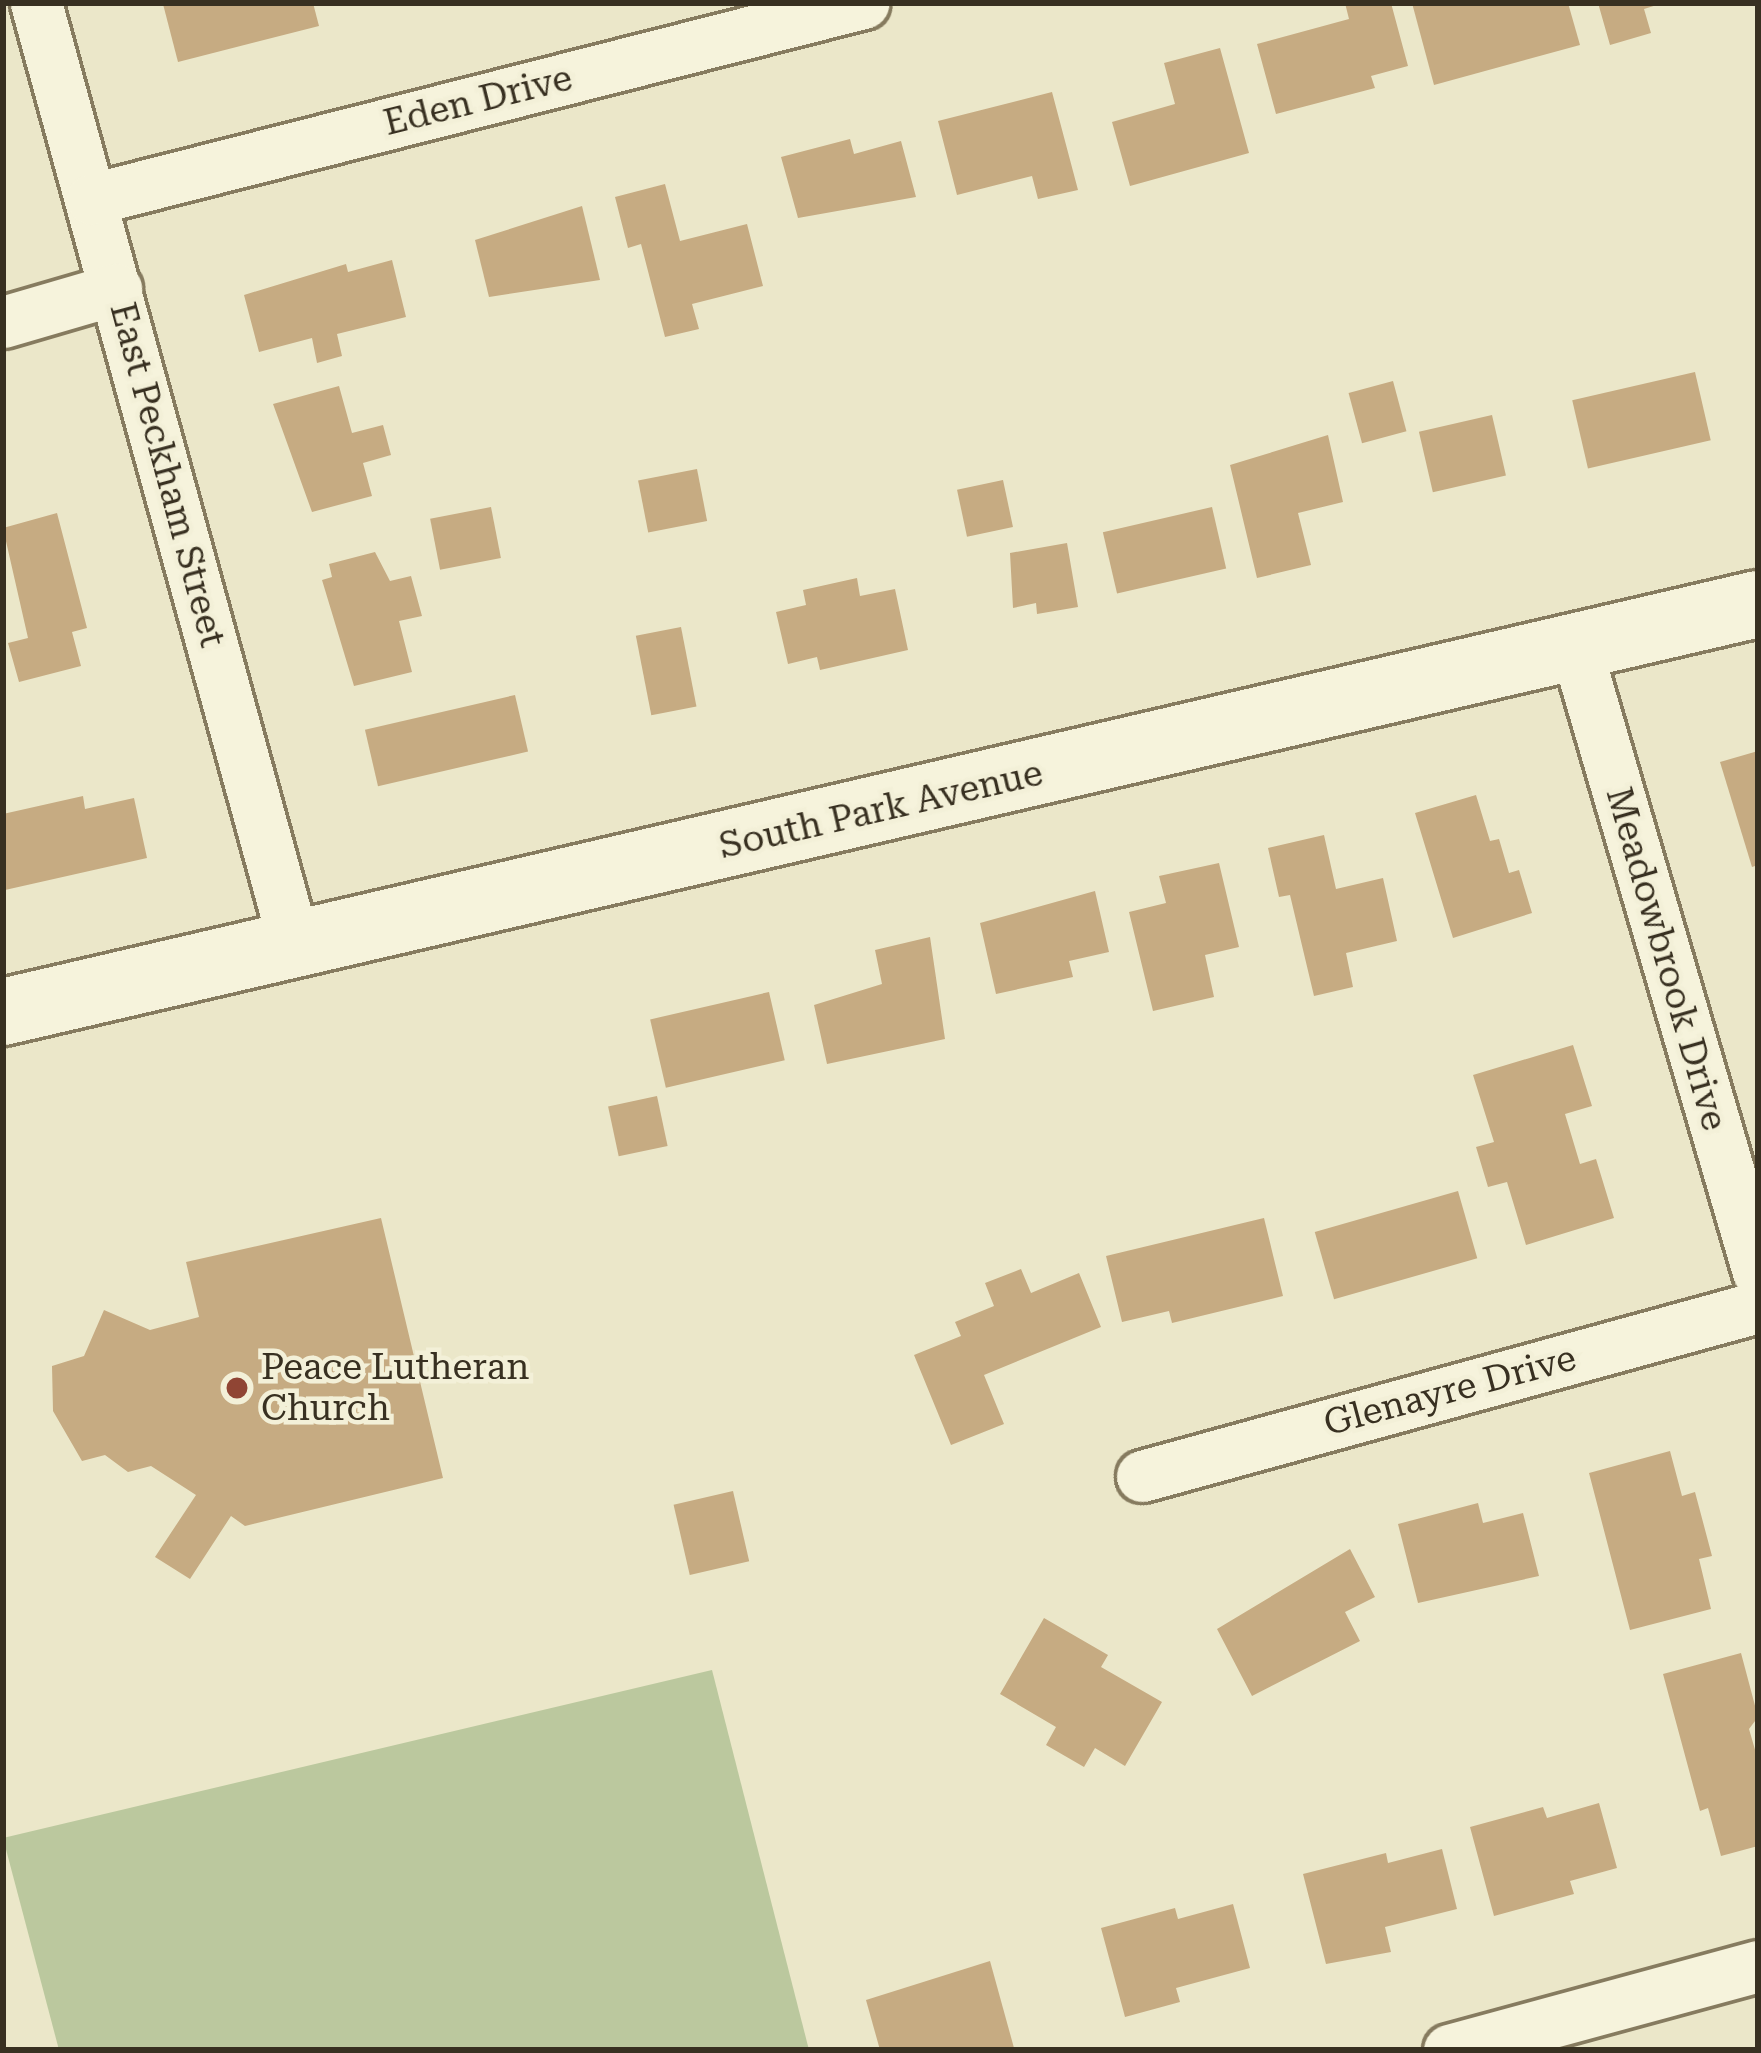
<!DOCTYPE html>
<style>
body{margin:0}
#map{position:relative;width:1761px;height:2053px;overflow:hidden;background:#ebe7c9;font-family:"Roboto Serif",serif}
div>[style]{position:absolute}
.green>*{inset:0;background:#bbc89e}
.building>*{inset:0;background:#c6ab82;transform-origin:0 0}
.roads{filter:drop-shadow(3px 0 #867b5f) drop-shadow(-3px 0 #867b5f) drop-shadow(0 3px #867b5f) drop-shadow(0 -3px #867b5f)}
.street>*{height:51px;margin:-25.5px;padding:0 25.5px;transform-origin:25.5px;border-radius:25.5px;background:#f6f3dc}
.secondary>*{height:66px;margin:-33px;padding:0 33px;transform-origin:33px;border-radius:33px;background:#f6f3dc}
.dots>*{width:33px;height:33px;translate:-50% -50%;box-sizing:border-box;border:6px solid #f3f0d8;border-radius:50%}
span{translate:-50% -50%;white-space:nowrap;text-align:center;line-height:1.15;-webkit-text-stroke:9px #f3f0d8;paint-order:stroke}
.street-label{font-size:36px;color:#383021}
.poi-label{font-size:36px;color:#383021}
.left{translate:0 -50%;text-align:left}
.frame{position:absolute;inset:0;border:6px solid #383021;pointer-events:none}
</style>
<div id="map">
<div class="green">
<div style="clip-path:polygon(712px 1670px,809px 2050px,59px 2050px,3px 1838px)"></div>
</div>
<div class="building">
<div style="clip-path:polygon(313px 3px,319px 26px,178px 62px,163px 4px)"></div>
<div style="clip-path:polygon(1345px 3px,1391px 3px,1408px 66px,1371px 76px,1375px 88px,1276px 114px,1257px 44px,1349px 19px)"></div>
<div style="clip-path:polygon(1412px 3px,1568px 3px,1580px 45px,1434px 85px)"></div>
<div style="clip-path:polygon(1598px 3px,1660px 3px,1660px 4px,1644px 9px,1651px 33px,1610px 45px)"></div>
<div style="clip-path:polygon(1220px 48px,1249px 153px,1130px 186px,1112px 122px,1175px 104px,1164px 63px)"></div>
<div style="clip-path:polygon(1052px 92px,1078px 190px,1038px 199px,1032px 176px,957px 195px,938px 121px)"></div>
<div style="clip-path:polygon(850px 139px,854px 154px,901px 141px,916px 197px,798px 218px,781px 157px)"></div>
<div style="clip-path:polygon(665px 184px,680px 241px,747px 224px,763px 286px,692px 304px,699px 329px,665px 337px,641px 244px,628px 248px,615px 197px)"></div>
<div style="clip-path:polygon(582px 206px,600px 280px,489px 297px,475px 240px)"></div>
<div style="clip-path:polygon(392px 260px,406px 317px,337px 334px,342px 356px,317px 363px,312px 338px,259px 352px,244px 295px,346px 264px,348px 272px)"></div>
<div style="left:1695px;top:372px;width:70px;height:126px;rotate:77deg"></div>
<div style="left:1393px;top:381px;width:52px;height:46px;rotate:75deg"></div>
<div style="clip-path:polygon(339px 386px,352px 433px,383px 425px,391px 455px,363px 463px,372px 496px,312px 512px,273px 404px)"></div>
<div style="left:1492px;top:415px;width:62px;height:75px;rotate:77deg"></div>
<div style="clip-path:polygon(1328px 435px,1343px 502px,1298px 513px,1311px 565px,1257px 578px,1230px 465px)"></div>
<div style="left:697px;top:469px;width:53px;height:60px;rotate:79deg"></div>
<div style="left:1003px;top:480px;width:48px;height:47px;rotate:78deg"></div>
<div style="left:491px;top:507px;width:52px;height:62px;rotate:79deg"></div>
<div style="left:1212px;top:507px;width:63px;height:112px;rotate:77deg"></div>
<div style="clip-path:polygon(57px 513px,87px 628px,72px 632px,81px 666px,19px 682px,8px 643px,28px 638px,3px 528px)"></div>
<div style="clip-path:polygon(1067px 543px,1078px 607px,1037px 614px,1036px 603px,1013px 608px,1010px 553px)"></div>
<div style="clip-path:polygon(375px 552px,390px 581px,411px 576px,422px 616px,399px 621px,412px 672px,354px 686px,322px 580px,332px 577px,329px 564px)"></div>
<div style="clip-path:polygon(857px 578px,860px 596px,895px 589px,908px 650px,820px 670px,817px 657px,788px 664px,776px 612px,806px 605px,803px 590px)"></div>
<div style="left:681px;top:627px;width:81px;height:46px;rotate:79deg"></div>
<div style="left:515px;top:695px;width:58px;height:154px;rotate:77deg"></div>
<div style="clip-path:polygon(1758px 751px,1758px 865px,1752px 867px,1720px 762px)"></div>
<div style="clip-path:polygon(1476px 795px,1490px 841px,1499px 839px,1509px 873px,1519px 870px,1532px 913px,1453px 938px,1415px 813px)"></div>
<div style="clip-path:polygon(83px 796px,85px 809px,134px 798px,147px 858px,5px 890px,3px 814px)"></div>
<div style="clip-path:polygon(1324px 835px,1336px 889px,1383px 878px,1397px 941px,1346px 953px,1353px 987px,1314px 996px,1290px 895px,1279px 897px,1268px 848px)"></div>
<div style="clip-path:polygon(1219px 863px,1239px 947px,1205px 955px,1214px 997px,1153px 1011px,1129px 912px,1166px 903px,1159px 876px)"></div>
<div style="clip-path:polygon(1095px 891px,1109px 952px,1069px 961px,1073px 977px,996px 994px,980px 923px)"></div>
<div style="clip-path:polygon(930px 937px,945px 1039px,827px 1064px,814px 1005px,882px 984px,875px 950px)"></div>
<div style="left:769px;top:992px;width:70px;height:122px;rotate:77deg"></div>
<div style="clip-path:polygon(1573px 1045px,1592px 1106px,1565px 1114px,1580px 1164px,1596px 1159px,1614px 1218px,1526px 1245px,1507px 1182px,1488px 1187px,1476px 1147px,1494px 1142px,1473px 1075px)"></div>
<div style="left:657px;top:1096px;width:51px;height:50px;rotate:78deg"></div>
<div style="left:1458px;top:1191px;width:70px;height:149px;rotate:74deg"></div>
<div style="clip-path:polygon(381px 1218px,443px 1478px,245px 1526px,231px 1516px,190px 1579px,155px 1557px,196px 1495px,151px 1466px,128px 1472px,105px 1455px,82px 1461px,53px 1411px,52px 1366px,84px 1356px,104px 1310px,150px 1330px,199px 1317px,186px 1262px)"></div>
<div style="clip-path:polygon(1264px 1218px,1283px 1296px,1172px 1323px,1169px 1311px,1122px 1322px,1106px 1256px)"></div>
<div style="clip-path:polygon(1021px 1269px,1031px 1293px,1079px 1273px,1101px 1327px,984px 1375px,1004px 1424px,951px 1445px,914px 1355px,961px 1336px,955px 1322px,994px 1306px,985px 1283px)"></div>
<div style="clip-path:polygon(1670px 1451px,1682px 1496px,1695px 1492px,1712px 1556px,1699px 1559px,1711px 1609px,1630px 1630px,1589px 1473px)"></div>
<div style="left:733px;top:1491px;width:72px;height:61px;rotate:77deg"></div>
<div style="clip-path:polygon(1478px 1503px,1483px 1523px,1523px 1513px,1539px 1576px,1418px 1603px,1398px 1524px)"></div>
<div style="clip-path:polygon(1350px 1549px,1375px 1597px,1345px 1612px,1360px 1641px,1252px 1696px,1217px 1629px)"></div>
<div style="clip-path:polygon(1044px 1618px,1108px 1655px,1101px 1667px,1162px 1702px,1125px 1766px,1095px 1748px,1084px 1767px,1046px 1745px,1056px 1727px,1000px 1694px)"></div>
<div style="clip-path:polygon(1741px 1653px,1758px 1717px,1749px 1729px,1758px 1760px,1758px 1846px,1721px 1856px,1708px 1808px,1700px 1811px,1663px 1674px)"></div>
<div style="clip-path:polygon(1599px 1803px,1617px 1868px,1570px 1881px,1574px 1894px,1494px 1916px,1470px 1827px,1543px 1807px,1547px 1818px)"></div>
<div style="clip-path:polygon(1442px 1849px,1457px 1909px,1385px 1927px,1391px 1952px,1326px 1964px,1303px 1874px,1386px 1853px,1388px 1863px)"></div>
<div style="clip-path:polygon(1233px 1904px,1250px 1968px,1176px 1988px,1180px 2002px,1125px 2017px,1101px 1928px,1175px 1908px,1178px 1919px)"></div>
<div style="clip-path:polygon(990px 1961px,1014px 2048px,880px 2050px,866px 2000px)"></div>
</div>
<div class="roads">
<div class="street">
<div style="left:36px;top:3px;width:979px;rotate:74.66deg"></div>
<div style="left:92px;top:199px;width:796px;rotate:-14.26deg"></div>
<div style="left:3px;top:322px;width:118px;rotate:-16.3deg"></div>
<div style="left:1575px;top:645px;width:653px;rotate:73.73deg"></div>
<div style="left:1142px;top:1476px;width:639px;rotate:-15.34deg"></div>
<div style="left:1449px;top:2050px;width:320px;rotate:-15.2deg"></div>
</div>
<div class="secondary">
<div style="left:3px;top:1012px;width:1802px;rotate:-13.09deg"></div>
</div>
</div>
<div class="dots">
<div style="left:237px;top:1388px;background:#904534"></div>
</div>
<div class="street-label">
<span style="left:478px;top:101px;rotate:-14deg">Eden Drive</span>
<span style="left:167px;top:475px;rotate:75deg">East Peckham Street</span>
<span style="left:881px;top:810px;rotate:-13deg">South Park Avenue</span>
<span style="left:1666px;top:959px;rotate:74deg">Meadowbrook Drive</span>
<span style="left:1450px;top:1391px;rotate:-15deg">Glenayre Drive</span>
</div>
<div class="poi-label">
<span class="left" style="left:261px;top:1388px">Peace Lutheran<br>Church</span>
</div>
<div class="frame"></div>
</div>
